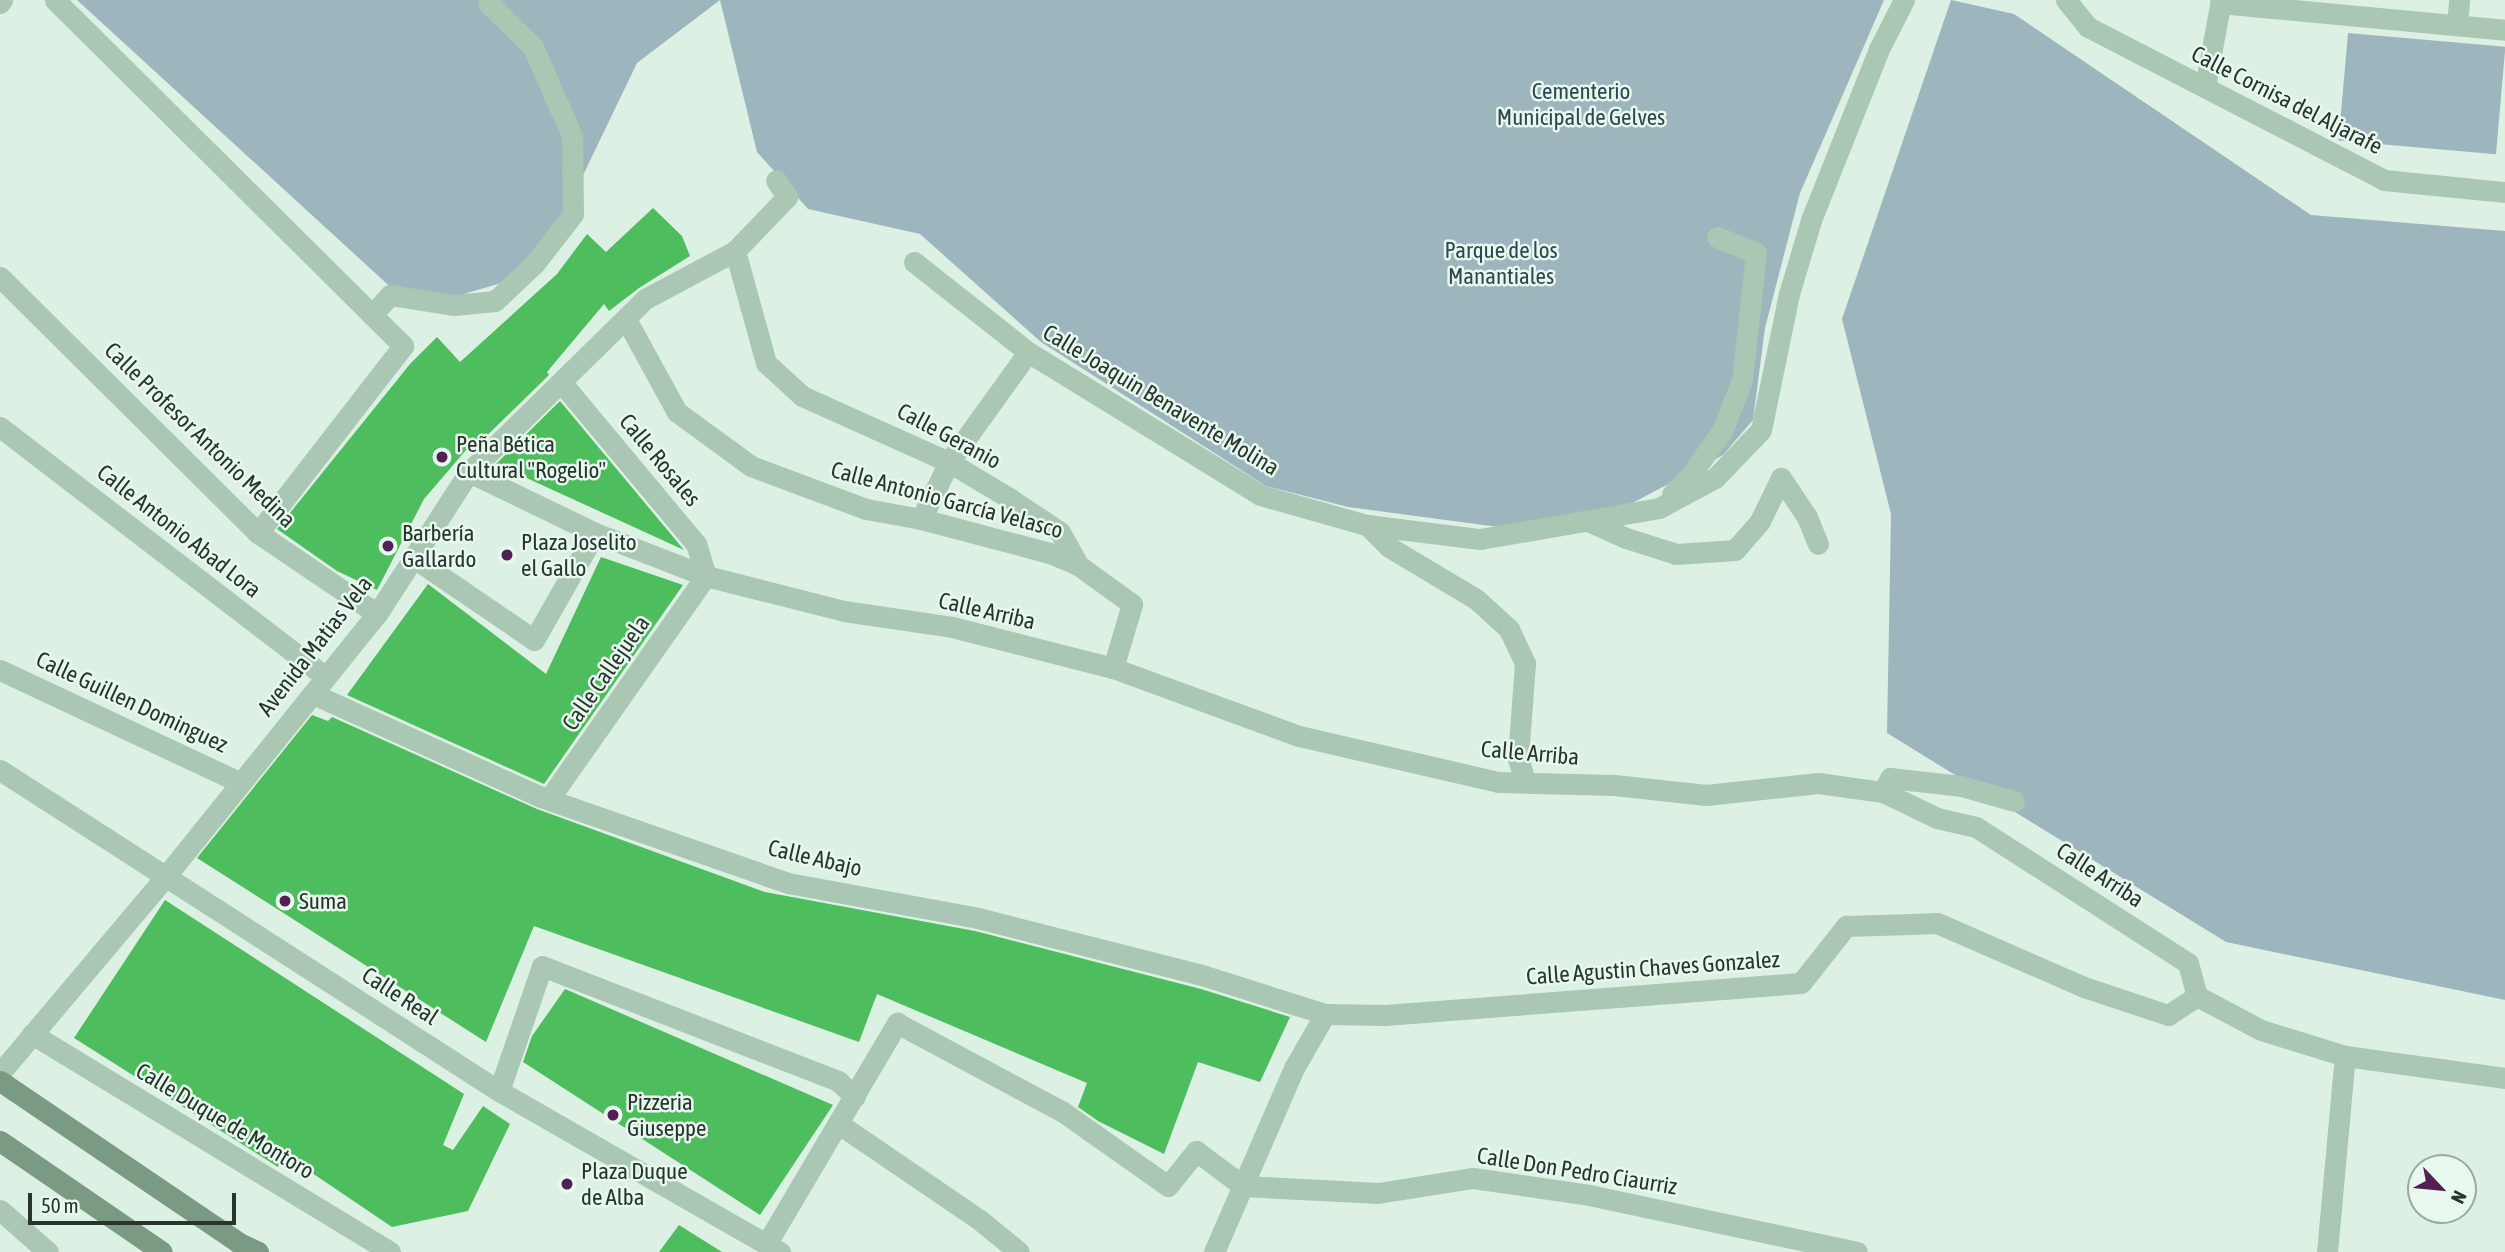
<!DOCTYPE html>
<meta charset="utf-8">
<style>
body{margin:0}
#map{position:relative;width:2505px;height:1252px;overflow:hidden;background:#dcf0e4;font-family:"Asap Condensed",sans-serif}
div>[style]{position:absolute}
.green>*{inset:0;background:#9db6be;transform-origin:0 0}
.building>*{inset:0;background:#4dbd5d}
.street>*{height:21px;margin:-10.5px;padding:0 10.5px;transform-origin:10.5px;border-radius:10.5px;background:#a9c7b3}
.secondary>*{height:21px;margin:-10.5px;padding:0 10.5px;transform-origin:10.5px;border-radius:10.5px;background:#7a9a83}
.dots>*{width:19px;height:19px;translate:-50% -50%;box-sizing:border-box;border:4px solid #e8f8ef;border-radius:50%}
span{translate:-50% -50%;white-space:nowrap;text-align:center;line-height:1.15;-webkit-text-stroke:5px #e8f8ef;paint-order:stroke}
.park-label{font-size:23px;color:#2e4851}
.street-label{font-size:23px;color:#28352b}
.poi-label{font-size:23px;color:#28352b}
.left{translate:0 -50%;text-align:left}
.north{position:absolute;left:2407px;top:1154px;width:70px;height:70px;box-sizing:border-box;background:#e8f8ef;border:2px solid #9baaa1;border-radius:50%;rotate:116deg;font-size:19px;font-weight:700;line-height:28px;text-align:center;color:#28352b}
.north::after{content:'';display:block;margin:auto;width:24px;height:32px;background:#512153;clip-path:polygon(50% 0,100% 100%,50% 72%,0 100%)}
.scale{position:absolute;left:28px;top:1193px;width:208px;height:32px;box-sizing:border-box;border:4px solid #28352b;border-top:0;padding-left:9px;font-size:21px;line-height:24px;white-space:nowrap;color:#28352b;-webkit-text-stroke:5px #e8f8ef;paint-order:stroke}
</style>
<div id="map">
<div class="green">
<div style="clip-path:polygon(77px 0,1884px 0,1800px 193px,1765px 328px,1753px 420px,1723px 455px,1625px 507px,1506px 528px,1348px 507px,1266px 486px,1041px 342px,920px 234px,808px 209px,757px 152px,720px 0,637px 63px,536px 273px,443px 300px,397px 293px)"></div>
<div style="clip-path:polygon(1951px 0,2014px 14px,2311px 215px,2505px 231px,2505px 1000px,2226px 942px,1887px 733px,1891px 514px,1842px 319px)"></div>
<div style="left:2348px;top:33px;width:158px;height:108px;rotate:5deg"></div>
</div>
<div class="building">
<div style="clip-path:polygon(653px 208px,682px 236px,690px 256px,639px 288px,609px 311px,604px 304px,547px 372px,549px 375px,470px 452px,466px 450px,424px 499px,377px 590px,337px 571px,277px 529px,410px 364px,437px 337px,460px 362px,557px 274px,587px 234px,606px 252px)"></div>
<div style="clip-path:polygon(560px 401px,684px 550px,496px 464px)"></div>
<div style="clip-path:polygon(601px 557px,683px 585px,544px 784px,347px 695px,428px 584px,546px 674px)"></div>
<div style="clip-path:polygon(312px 715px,328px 721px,332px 717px,537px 809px,765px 892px,975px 931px,1201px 989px,1290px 1017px,1260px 1082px,1198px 1062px,1164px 1154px,1098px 1121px,1078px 1107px,1087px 1083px,877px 994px,859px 1042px,534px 926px,486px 1042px,197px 858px)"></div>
<div style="clip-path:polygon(165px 900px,464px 1094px,443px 1145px,453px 1150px,483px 1106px,510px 1124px,468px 1211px,392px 1227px,284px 1154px,278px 1167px,74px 1038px)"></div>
<div style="clip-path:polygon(565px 989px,833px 1105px,760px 1215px,523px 1062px,532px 1036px)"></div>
<div style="clip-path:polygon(679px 1225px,722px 1252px,659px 1252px)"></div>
</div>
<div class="street">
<div style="left:55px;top:0;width:491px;rotate:44.8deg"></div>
<div style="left:403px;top:346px;width:237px;rotate:127.8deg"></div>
<div style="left:2066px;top:0;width:35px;rotate:51deg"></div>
<div style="left:2088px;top:27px;width:333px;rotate:27.3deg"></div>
<div style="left:2384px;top:180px;width:122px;rotate:5.7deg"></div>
<div style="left:0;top:3px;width:4px;rotate:-56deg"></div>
<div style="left:2220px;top:3px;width:286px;rotate:5.4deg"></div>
<div style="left:2457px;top:25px;width:25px;rotate:-85deg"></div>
<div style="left:2205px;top:87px;width:88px;rotate:-79.6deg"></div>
<div style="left:735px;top:251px;width:116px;rotate:74.5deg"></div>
<div style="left:766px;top:363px;width:49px;rotate:42.5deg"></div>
<div style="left:802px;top:396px;width:161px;rotate:24.2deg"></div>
<div style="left:949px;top:462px;width:70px;rotate:31deg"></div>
<div style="left:1009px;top:498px;width:61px;rotate:33.7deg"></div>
<div style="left:1060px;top:532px;width:38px;rotate:61deg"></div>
<div style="left:1078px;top:565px;width:67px;rotate:35.8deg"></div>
<div style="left:1132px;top:604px;width:67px;rotate:106.5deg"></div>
<div style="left:914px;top:262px;width:145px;rotate:38.3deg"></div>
<div style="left:1028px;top:352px;width:273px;rotate:31.6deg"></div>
<div style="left:1260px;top:495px;width:111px;rotate:15.7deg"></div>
<div style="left:1367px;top:525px;width:114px;rotate:7.1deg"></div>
<div style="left:1480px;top:539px;width:182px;rotate:-9.8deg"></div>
<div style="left:1659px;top:508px;width:64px;rotate:-28.2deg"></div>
<div style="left:1715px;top:478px;width:66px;rotate:-46.2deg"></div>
<div style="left:1761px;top:430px;width:139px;rotate:-78.4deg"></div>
<div style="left:1789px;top:294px;width:77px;rotate:-73.4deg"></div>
<div style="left:1811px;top:220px;width:184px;rotate:-68.3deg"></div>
<div style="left:1879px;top:49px;width:55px;rotate:-63deg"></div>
<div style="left:0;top:277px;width:363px;rotate:44.8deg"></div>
<div style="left:258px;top:533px;width:144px;rotate:34.2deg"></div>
<div style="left:372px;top:315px;width:27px;rotate:-48deg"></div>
<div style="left:390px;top:295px;width:65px;rotate:8.9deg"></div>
<div style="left:454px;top:305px;width:41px;rotate:-5.6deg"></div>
<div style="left:495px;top:301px;width:55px;rotate:-43.5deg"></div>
<div style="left:535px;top:263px;width:62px;rotate:-52.2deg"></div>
<div style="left:573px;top:214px;width:78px;rotate:-90.7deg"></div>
<div style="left:572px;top:136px;width:97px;rotate:-113.7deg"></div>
<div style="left:533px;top:47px;width:62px;rotate:-135.7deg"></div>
<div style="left:626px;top:319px;width:106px;rotate:61.3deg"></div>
<div style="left:677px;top:412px;width:92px;rotate:36.1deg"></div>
<div style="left:751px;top:466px;width:123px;rotate:20.5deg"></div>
<div style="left:866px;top:509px;width:56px;rotate:10.3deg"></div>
<div style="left:921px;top:519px;width:133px;rotate:14.8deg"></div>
<div style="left:1050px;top:553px;width:30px;rotate:23deg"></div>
<div style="left:0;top:427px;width:411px;rotate:37.5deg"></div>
<div style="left:469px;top:472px;width:140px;rotate:25.8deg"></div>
<div style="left:595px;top:533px;width:119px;rotate:21.2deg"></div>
<div style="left:706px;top:576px;width:142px;rotate:14.2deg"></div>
<div style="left:844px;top:611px;width:109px;rotate:8.4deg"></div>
<div style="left:952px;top:627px;width:166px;rotate:14.3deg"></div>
<div style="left:1113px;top:668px;width:198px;rotate:20.1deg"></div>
<div style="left:1299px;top:736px;width:204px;rotate:13deg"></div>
<div style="left:1498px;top:782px;width:116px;rotate:1.5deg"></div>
<div style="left:1614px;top:785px;width:93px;rotate:6.2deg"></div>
<div style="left:1706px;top:795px;width:113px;rotate:-6.1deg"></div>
<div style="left:1818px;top:783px;width:66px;rotate:7.9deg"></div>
<div style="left:1883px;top:792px;width:60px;rotate:25.7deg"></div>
<div style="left:1937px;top:818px;width:40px;rotate:13deg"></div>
<div style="left:1976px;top:827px;width:252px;rotate:32.7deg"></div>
<div style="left:2188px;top:963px;width:34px;rotate:75deg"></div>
<div style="left:2197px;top:996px;width:72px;rotate:28deg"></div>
<div style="left:2261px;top:1030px;width:88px;rotate:17.2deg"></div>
<div style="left:2345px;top:1056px;width:162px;rotate:7.8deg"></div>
<div style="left:1781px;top:478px;width:47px;rotate:56.3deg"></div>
<div style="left:1807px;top:517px;width:29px;rotate:68deg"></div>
<div style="left:1672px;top:494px;width:25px;rotate:-45deg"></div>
<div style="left:1690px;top:476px;width:55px;rotate:-54.6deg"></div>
<div style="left:1722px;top:431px;width:55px;rotate:-68.6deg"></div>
<div style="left:1742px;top:380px;width:128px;rotate:-83.7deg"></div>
<div style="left:1756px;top:253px;width:42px;rotate:-157.7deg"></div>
<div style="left:921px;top:519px;width:64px;rotate:-63.8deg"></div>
<div style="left:949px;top:462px;width:135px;rotate:-54.3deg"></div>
<div style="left:1590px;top:522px;width:39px;rotate:24deg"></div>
<div style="left:1626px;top:538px;width:52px;rotate:17.7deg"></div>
<div style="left:1676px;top:554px;width:59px;rotate:-3.9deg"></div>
<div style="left:1735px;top:550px;width:38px;rotate:-49deg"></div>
<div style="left:1760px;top:521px;width:48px;rotate:-64deg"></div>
<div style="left:1367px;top:525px;width:31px;rotate:45deg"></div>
<div style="left:1389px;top:547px;width:101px;rotate:30.9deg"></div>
<div style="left:1476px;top:599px;width:45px;rotate:42.3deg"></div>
<div style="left:1509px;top:629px;width:38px;rotate:65deg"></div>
<div style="left:1525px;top:663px;width:96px;rotate:94.2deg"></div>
<div style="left:1518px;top:759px;width:23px;rotate:72deg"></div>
<div style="left:414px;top:558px;width:145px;rotate:34.3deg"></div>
<div style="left:534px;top:640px;width:123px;rotate:-60.3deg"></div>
<div style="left:0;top:670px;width:266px;rotate:25.1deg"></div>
<div style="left:313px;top:694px;width:250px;rotate:24.3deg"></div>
<div style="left:541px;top:797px;width:262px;rotate:19.2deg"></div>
<div style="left:788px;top:883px;width:193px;rotate:10.4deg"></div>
<div style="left:978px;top:918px;width:234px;rotate:14.3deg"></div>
<div style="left:1205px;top:976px;width:126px;rotate:17.6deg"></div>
<div style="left:0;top:770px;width:593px;rotate:32.75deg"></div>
<div style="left:499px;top:1091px;width:324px;rotate:29.8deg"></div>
<div style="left:1883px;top:792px;width:16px;rotate:-63deg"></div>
<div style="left:1890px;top:778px;width:71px;rotate:6.4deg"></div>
<div style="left:1961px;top:786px;width:55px;rotate:15.8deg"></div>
<div style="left:549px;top:799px;width:273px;rotate:-54.9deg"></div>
<div style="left:706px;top:576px;width:34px;rotate:-107deg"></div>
<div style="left:696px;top:544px;width:209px;rotate:-129.8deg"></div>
<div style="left:32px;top:1034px;width:419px;rotate:31.3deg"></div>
<div style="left:0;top:1073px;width:258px;rotate:-49.9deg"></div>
<div style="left:166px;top:876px;width:336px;rotate:-51.2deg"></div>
<div style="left:377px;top:614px;width:169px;rotate:-57.1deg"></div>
<div style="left:469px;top:472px;width:247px;rotate:-44.5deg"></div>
<div style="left:645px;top:299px;width:102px;rotate:-28.1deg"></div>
<div style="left:735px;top:251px;width:75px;rotate:-46.1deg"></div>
<div style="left:787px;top:197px;width:20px;rotate:-123deg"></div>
<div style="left:499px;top:1091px;width:132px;rotate:-71deg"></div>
<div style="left:542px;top:966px;width:318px;rotate:21.2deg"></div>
<div style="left:838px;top:1081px;width:23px;rotate:43deg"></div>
<div style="left:839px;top:1124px;width:172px;rotate:34.3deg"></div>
<div style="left:981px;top:1221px;width:49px;rotate:39.2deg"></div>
<div style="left:0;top:1210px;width:64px;rotate:41.2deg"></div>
<div style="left:767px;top:1243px;width:256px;rotate:-59.4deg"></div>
<div style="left:897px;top:1023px;width:188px;rotate:28.2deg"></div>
<div style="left:1063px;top:1112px;width:128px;rotate:35.2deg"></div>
<div style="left:1168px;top:1186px;width:45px;rotate:-51.3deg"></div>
<div style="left:1196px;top:1151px;width:59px;rotate:36.7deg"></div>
<div style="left:1243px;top:1186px;width:135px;rotate:3deg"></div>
<div style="left:1378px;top:1193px;width:96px;rotate:-9deg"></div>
<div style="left:1473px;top:1178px;width:117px;rotate:8.3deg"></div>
<div style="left:1589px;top:1195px;width:274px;rotate:12deg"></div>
<div style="left:1214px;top:1252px;width:201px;rotate:-66.5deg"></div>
<div style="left:1294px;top:1068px;width:62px;rotate:-60.1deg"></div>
<div style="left:1325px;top:1014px;width:60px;rotate:1deg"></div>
<div style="left:1385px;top:1015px;width:417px;rotate:-4.4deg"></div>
<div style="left:1801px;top:983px;width:73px;rotate:-51.7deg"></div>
<div style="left:1846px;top:926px;width:65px;rotate:-1.8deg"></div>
<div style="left:1911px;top:924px;width:26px;rotate:-2deg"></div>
<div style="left:1937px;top:923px;width:160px;rotate:23.5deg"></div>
<div style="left:2084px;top:987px;width:89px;rotate:18.4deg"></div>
<div style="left:2168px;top:1015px;width:35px;rotate:-33deg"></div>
<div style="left:2327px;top:1252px;width:197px;rotate:-84.8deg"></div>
</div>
<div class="secondary">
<div style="left:0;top:1081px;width:289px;rotate:34.1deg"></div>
<div style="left:239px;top:1243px;width:21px;rotate:25deg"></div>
<div style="left:0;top:1141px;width:196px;rotate:34.4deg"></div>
</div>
<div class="dots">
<div style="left:442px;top:457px;background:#512153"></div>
<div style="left:388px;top:546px;background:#512153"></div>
<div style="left:507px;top:555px;background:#512153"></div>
<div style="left:285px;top:901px;background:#512153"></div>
<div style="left:613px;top:1115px;background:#512153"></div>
<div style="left:567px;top:1184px;background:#512153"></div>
</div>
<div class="park-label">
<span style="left:1581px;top:104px">Cementerio<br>Municipal de Gelves</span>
<span style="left:1501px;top:263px">Parque de los<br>Manantiales</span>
</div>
<div class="street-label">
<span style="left:2287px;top:100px;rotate:27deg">Calle Cornisa del Aljarafe</span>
<span style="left:1161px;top:400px;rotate:31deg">Calle Joaquin Benavente Molina</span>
<span style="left:200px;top:435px;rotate:44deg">Calle Profesor Antonio Medina</span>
<span style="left:949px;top:436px;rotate:28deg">Calle Geranio</span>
<span style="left:660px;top:460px;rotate:50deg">Calle Rosales</span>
<span style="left:947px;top:500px;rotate:15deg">Calle Antonio García Velasco</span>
<span style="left:179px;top:531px;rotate:38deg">Calle Antonio Abad Lora</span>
<span style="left:987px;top:611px;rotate:13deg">Calle Arriba</span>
<span style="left:315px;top:646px;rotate:-52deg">Avenida Matias Vela</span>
<span style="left:606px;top:673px;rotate:-55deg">Calle Callejuela</span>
<span style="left:132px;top:702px;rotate:25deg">Calle Guillen Dominguez</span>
<span style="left:1530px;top:753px;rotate:5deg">Calle Arriba</span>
<span style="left:815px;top:858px;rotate:13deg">Calle Abajo</span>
<span style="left:2100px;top:875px;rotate:33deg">Calle Arriba</span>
<span style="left:1653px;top:968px;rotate:-4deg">Calle Agustin Chaves Gonzalez</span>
<span style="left:400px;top:996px;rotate:33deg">Calle Real</span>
<span style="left:225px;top:1121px;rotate:31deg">Calle Duque de Montoro</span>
<span style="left:1577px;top:1171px;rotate:9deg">Calle Don Pedro Ciaurriz</span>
</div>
<div class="poi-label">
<span class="left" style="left:456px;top:457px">Peña Bética<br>Cultural "Rogelio"</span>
<span class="left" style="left:402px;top:546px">Barbería<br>Gallardo</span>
<span class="left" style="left:521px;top:555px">Plaza Joselito<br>el Gallo</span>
<span class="left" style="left:299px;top:901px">Suma</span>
<span class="left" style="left:627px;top:1115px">Pizzeria<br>Giuseppe</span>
<span class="left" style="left:581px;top:1184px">Plaza Duque<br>de Alba</span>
</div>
<div class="north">N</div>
<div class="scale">50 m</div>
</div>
